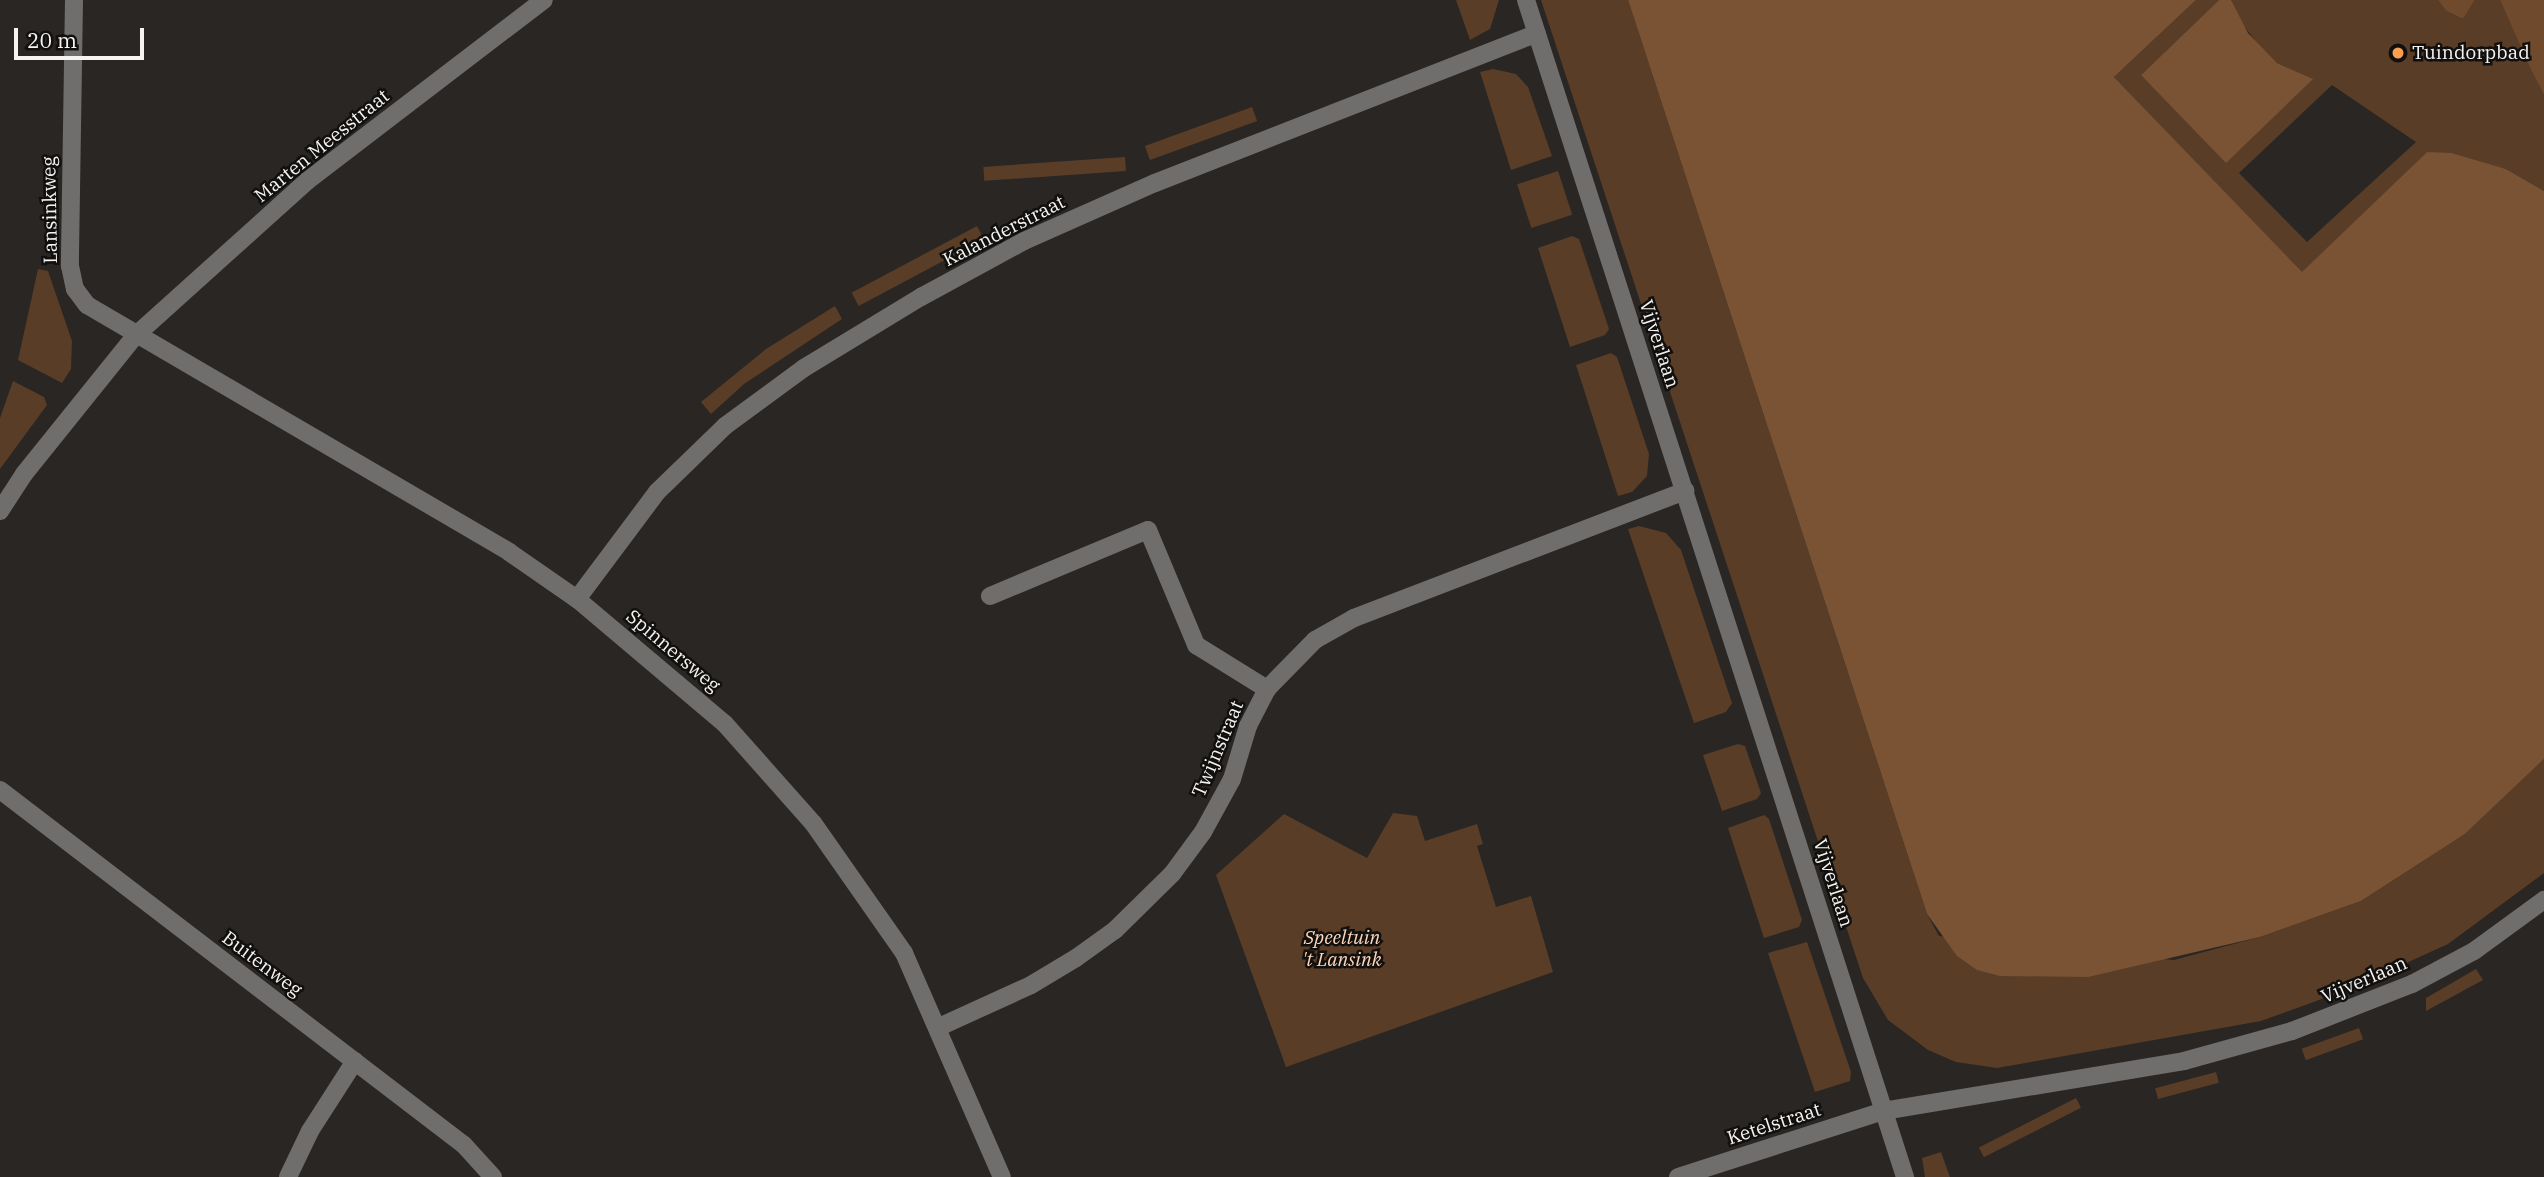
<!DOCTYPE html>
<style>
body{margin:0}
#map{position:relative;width:2544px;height:1177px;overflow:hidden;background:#2a2623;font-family:"IBM Plex Serif",serif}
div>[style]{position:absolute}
.green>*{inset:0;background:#593d27;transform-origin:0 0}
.forest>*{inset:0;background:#704a2c}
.water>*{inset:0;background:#795334}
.minor>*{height:18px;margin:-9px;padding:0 9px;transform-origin:9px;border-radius:9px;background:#706e6d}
.dots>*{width:19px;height:19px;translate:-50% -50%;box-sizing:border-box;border:4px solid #11100e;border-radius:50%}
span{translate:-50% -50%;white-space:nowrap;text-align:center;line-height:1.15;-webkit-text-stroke:5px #11100e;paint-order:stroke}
.poi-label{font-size:19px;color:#f6f4f2}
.left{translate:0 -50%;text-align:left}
.street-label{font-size:19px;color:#f6f4f2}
.park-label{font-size:19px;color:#fed7ba;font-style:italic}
.scale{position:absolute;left:14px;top:28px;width:130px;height:32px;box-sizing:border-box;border:4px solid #f6f4f2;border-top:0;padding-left:9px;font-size:21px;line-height:24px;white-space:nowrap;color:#f6f4f2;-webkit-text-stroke:5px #11100e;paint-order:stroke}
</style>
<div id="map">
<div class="green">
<div style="clip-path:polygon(1456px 0,1499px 0,1490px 29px,1470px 40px)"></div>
<div style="clip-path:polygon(1541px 0,1628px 0,1927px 914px,1939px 936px,2174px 960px,2260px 937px,2361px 901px,2465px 834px,2544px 759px,2544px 873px,2448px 944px,2349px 989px,2261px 1021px,1997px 1068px,1956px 1062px,1928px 1050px,1888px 1020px,1863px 978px)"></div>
<div style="clip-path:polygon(evenodd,2196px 0,2219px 0,2141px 75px,2312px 79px,2277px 63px,2261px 48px,2237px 17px,2231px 0,2438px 0,2446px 11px,2463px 19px,2475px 0,2500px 0,2544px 95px,2544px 191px,2506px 169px,2427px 152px,2302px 273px,2114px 77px,2196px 0,2332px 85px,2416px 142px,2307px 242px,2239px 173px,2332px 85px)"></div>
<div style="clip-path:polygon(1493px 69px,1516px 74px,1528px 87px,1552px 156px,1511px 170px,1480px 72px)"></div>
<div style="left:1252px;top:107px;width:15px;height:114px;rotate:70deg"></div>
<div style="left:1125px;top:157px;width:14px;height:142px;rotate:86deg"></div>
<div style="left:1558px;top:171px;width:46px;height:43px;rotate:72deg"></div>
<div style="left:977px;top:226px;width:15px;height:142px;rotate:62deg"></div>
<div style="clip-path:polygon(1572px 236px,1579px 239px,1609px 329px,1605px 335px,1570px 347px,1538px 248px)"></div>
<div style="clip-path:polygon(38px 269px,48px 271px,72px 341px,71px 369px,62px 383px,18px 360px)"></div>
<div style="clip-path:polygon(835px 306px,842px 319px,744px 384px,711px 414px,701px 402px,766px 349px)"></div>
<div style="clip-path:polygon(1611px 353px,1617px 357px,1649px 454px,1647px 476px,1632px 492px,1618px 496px,1576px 365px)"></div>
<div style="clip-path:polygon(13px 381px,44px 397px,47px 405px,0 469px,0 418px)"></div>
<div style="clip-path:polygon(1639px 526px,1666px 533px,1681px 550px,1732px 703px,1726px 712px,1694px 723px,1628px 529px)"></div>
<div style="clip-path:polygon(1738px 744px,1745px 746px,1761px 793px,1757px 799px,1722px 811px,1703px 755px)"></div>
<div style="clip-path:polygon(1393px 813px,1417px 816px,1425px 841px,1477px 824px,1483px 844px,1477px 846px,1496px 907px,1531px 896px,1553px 972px,1286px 1067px,1216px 875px,1284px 814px,1367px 858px)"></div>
<div style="clip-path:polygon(1764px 815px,1769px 819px,1802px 920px,1799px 927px,1764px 938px,1728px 828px)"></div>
<div style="clip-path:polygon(1807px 942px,1851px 1072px,1850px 1081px,1815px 1092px,1768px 953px)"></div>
<div style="clip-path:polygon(2476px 969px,2483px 980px,2426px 1011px,2426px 998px)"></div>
<div style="left:2359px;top:1028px;width:12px;height:61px;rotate:70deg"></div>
<div style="left:2216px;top:1072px;width:11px;height:63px;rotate:75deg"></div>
<div style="left:2076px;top:1098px;width:11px;height:109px;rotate:63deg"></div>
<div style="clip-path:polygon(1941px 1152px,1950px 1177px,1925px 1177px,1922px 1158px)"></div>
</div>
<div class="forest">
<div style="clip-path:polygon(2438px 0,2475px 0,2463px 19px,2446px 11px)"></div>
<div style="clip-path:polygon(2500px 0,2544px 0,2544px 95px,2529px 65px)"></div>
</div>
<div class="water">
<div style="clip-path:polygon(1628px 0,2196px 0,2114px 77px,2302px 272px,2427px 152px,2451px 153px,2506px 169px,2544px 191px,2544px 759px,2465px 834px,2361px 901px,2260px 937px,2088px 977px,2000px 976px,1977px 970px,1957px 956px,1927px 914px)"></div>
<div style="clip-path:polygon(2219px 0,2231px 0,2248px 33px,2277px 63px,2313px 79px,2226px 163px,2141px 75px)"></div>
</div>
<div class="minor">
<div style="left:74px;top:0;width:266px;rotate:90.9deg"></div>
<div style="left:70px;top:266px;width:24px;rotate:78deg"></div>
<div style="left:75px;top:289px;width:20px;rotate:53deg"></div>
<div style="left:87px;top:305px;width:489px;rotate:30.3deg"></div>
<div style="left:509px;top:552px;width:83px;rotate:34.7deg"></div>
<div style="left:577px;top:599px;width:194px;rotate:40.2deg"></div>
<div style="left:725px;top:724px;width:132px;rotate:48.4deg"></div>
<div style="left:813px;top:823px;width:159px;rotate:55deg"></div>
<div style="left:904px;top:953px;width:244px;rotate:66.4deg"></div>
<div style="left:1526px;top:0;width:1237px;rotate:72.15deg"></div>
<div style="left:0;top:511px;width:44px;rotate:-57deg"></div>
<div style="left:24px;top:474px;width:177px;rotate:-51.2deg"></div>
<div style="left:135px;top:336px;width:232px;rotate:-42deg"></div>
<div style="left:307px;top:181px;width:298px;rotate:-37.4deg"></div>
<div style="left:990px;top:596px;width:171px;rotate:-22.7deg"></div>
<div style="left:1148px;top:530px;width:125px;rotate:67.3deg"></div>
<div style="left:1196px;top:645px;width:84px;rotate:31.8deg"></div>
<div style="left:577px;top:599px;width:134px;rotate:-53.2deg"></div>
<div style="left:657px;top:492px;width:95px;rotate:-44.1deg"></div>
<div style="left:725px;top:426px;width:98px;rotate:-36.3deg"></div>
<div style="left:804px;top:368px;width:137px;rotate:-31.3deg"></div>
<div style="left:921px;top:297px;width:117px;rotate:-28.5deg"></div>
<div style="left:1024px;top:241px;width:143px;rotate:-23.9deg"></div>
<div style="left:1155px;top:183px;width:410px;rotate:-21.4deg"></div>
<div style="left:0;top:790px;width:584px;rotate:37.42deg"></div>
<div style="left:464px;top:1145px;width:43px;rotate:47.8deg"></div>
<div style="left:939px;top:1027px;width:101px;rotate:-24.5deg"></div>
<div style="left:1031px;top:985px;width:52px;rotate:-31deg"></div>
<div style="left:1076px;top:958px;width:48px;rotate:-35.7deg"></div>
<div style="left:1115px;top:930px;width:80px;rotate:-44.5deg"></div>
<div style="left:1172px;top:874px;width:52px;rotate:-53.6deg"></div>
<div style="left:1203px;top:832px;width:60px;rotate:-61.3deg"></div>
<div style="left:1232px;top:779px;width:55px;rotate:-73.2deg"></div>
<div style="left:1248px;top:726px;width:42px;rotate:-62.8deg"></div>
<div style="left:1267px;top:689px;width:69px;rotate:-45.6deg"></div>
<div style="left:1315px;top:640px;width:45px;rotate:-29.4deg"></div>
<div style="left:1354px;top:618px;width:355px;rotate:-21deg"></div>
<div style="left:288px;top:1177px;width:51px;rotate:-64.4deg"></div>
<div style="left:310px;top:1131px;width:83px;rotate:-57.3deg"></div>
<div style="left:1678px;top:1177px;width:215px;rotate:-17.8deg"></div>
<div style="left:1883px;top:1111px;width:305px;rotate:-9.4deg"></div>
<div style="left:2184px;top:1061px;width:112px;rotate:-15.5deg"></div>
<div style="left:2292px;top:1031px;width:129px;rotate:-21.4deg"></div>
<div style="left:2412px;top:984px;width:70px;rotate:-28deg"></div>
<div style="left:2474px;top:951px;width:87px;rotate:-36.1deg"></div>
</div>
<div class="dots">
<div style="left:2398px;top:53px;background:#fb9e50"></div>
</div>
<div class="poi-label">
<span class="left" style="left:2412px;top:53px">Tuindorpbad</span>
</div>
<div class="street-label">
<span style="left:322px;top:146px;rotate:-39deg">Marten Meesstraat</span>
<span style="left:50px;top:210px;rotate:-91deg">Lansinkweg</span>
<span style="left:1004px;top:231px;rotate:-27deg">Kalanderstraat</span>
<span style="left:1659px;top:344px;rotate:72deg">Vijverlaan</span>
<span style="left:673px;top:651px;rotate:40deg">Spinnersweg</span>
<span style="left:1218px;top:749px;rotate:-67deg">Twijnstraat</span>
<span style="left:1833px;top:883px;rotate:72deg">Vijverlaan</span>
<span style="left:262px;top:964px;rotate:37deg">Buitenweg</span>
<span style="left:2364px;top:980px;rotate:-23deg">Vijverlaan</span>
<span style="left:1774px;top:1124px;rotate:-18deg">Ketelstraat</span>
</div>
<div class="park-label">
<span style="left:1342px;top:949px">Speeltuin<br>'t Lansink</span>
</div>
<div class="scale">20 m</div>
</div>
